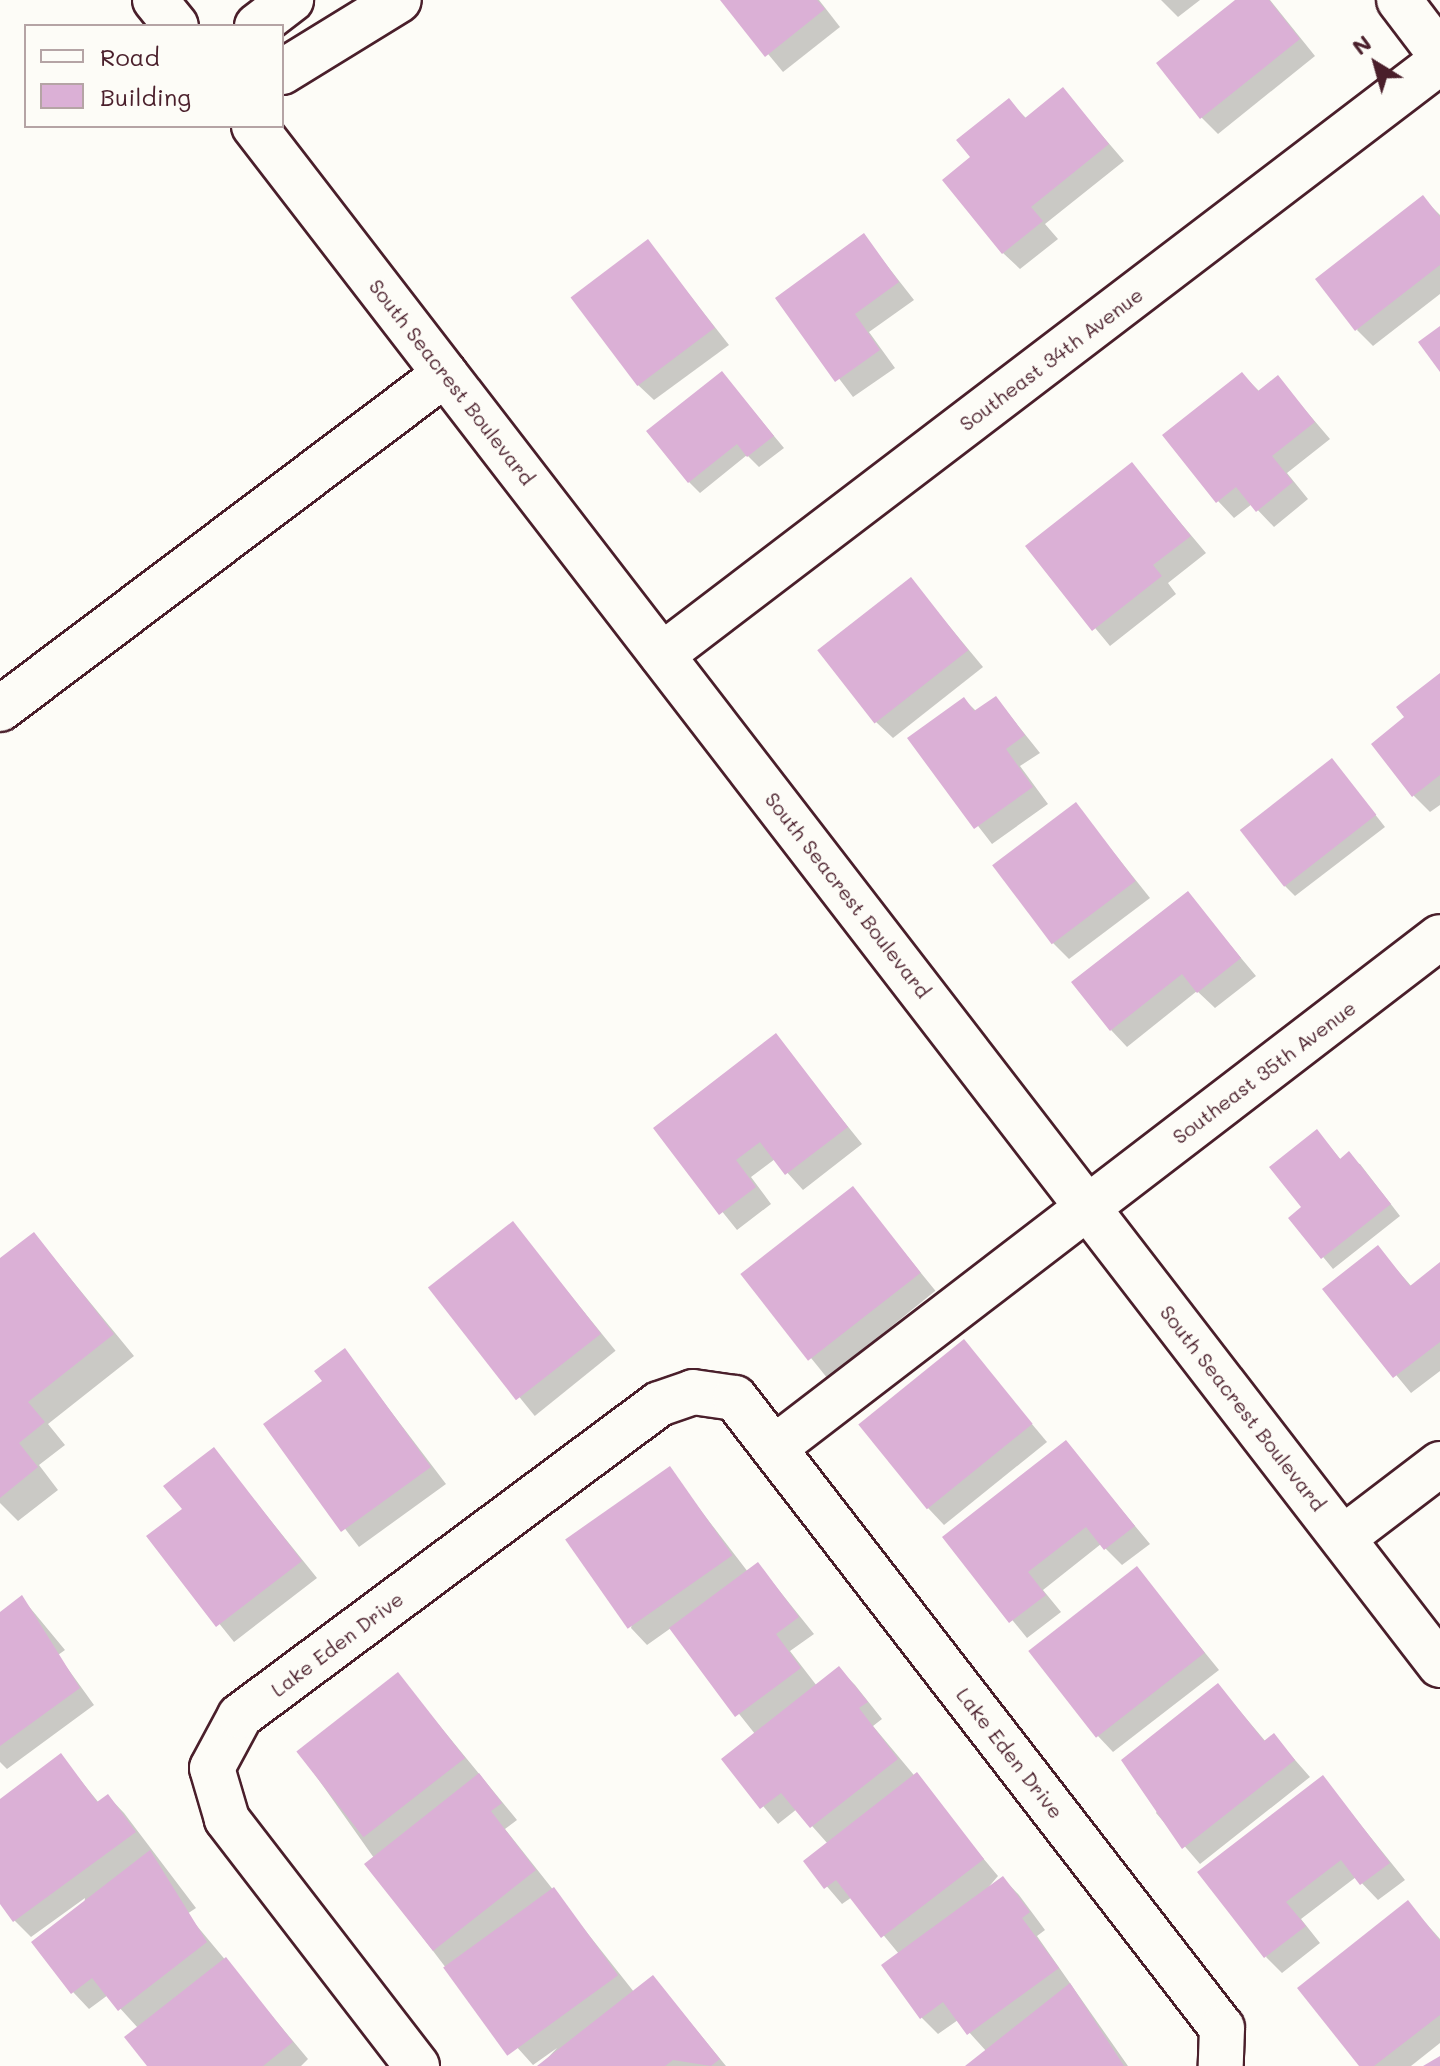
<!DOCTYPE html>
<style>
body{margin:0}
#map{position:relative;width:1440px;height:2066px;overflow:hidden;background:#fdfcf7;font-family:Mali,sans-serif}
div>[style]{position:absolute}
.shadow>*{inset:0;background:#0003;transform-origin:0 0}
.building>*{inset:0;background:#dbb0d6;transform-origin:0 0}
.roads{filter:drop-shadow(2px 0 #4a1f2b) drop-shadow(-2px 0 #4a1f2b) drop-shadow(0 2px #4a1f2b) drop-shadow(0 -2px #4a1f2b)}
.minor>*{height:44px;margin:-22px;padding:0 22px;transform-origin:22px;border-radius:22px;background:#fdfcf7}
span{translate:-50% -50%;white-space:nowrap;text-align:center;line-height:1.15;-webkit-text-stroke:6px #fdfcf7;paint-order:stroke}
.street-label{font-size:20px;color:#4a1f2b}
.legend{position:absolute;left:24px;top:24px;width:260px;height:104px;box-sizing:border-box;background:#fdfcf7;border:2px solid #b5a4a5;margin:0;padding:10px 14px;list-style:none;font-size:24px;color:#4a1f2b}
.legend li{display:flex;align-items:center;gap:16px;height:40px}
.legend b{width:40px;border:2px solid #b5a4a5}
.north{position:absolute;left:1336px;top:24px;width:80px;height:80px;-webkit-text-stroke:6px #fdfcf7;paint-order:stroke;rotate:323deg;font-size:22px;font-weight:700;line-height:32px;text-align:center;color:#4a1f2b}
.north::after{content:'';display:block;margin:auto;width:28px;height:36px;background:#4a1f2b;clip-path:polygon(50% 0,100% 100%,50% 72%,0 100%)}
</style>
<div id="map">
<div class="shadow">
<div style="clip-path:polygon(723px 0,819px 0,840px 27px,783px 72px)"></div>
<div style="clip-path:polygon(1161px 0,1200px 0,1178px 17px)"></div>
<div style="clip-path:polygon(1238px 0,1270px 0,1315px 56px,1218px 134px,1201px 117px)"></div>
<div style="clip-path:polygon(1063px 90px,1124px 161px,1045px 224px,1058px 239px,1020px 269px,1003px 253px,973px 157px,1009px 101px,1027px 119px)"></div>
<div style="clip-path:polygon(1423px 198px,1440px 215px,1440px 294px,1373px 346px,1357px 330px)"></div>
<div style="clip-path:polygon(864px 236px,914px 300px,869px 332px,895px 368px,853px 397px,778px 298px)"></div>
<div style="clip-path:polygon(648px 242px,729px 345px,654px 400px,637px 384px)"></div>
<div style="clip-path:polygon(722px 373px,784px 448px,759px 467px,747px 455px,700px 493px,689px 482px)"></div>
<div style="clip-path:polygon(1242px 374px,1260px 392px,1278px 378px,1330px 439px,1287px 473px,1308px 499px,1274px 527px,1252px 504px,1234px 518px,1218px 501px)"></div>
<div style="clip-path:polygon(1132px 465px,1206px 553px,1168px 583px,1176px 594px,1110px 646px,1028px 547px)"></div>
<div style="clip-path:polygon(911px 580px,983px 667px,893px 738px,876px 722px)"></div>
<div style="clip-path:polygon(1440px 676px,1440px 805px,1430px 812px,1414px 796px,1407px 717px)"></div>
<div style="clip-path:polygon(996px 698px,1040px 753px,1020px 766px,1048px 804px,992px 844px,910px 738px,964px 699px,977px 712px)"></div>
<div style="clip-path:polygon(1342px 772px,1385px 827px,1295px 896px,1284px 885px)"></div>
<div style="clip-path:polygon(1075px 804px,1150px 898px,1069px 959px,1052px 942px)"></div>
<div style="clip-path:polygon(1187px 893px,1256px 976px,1215px 1008px,1197px 991px,1127px 1047px,1111px 1030px)"></div>
<div style="clip-path:polygon(775px 1036px,862px 1144px,803px 1190px,775px 1159px,751px 1177px,771px 1204px,737px 1230px,655px 1128px)"></div>
<div style="clip-path:polygon(1327px 1143px,1341px 1160px,1360px 1164px,1400px 1216px,1333px 1269px,1291px 1218px,1304px 1208px)"></div>
<div style="left:853px;top:1189px;width:131px;height:139px;rotate:51deg"></div>
<div style="left:513px;top:1224px;width:163px;height:104px;rotate:51deg"></div>
<div style="clip-path:polygon(34px 1234px,134px 1356px,48px 1424px,65px 1445px,39px 1465px,58px 1490px,18px 1521px,0 1503px,0 1261px)"></div>
<div style="clip-path:polygon(1378px 1248px,1412px 1287px,1440px 1265px,1440px 1371px,1411px 1393px,1325px 1289px)"></div>
<div style="clip-path:polygon(963px 1342px,1047px 1442px,944px 1525px,928px 1508px)"></div>
<div style="clip-path:polygon(345px 1351px,446px 1484px,359px 1547px,266px 1425px,325px 1382px)"></div>
<div style="clip-path:polygon(1066px 1443px,1150px 1544px,1122px 1565px,1101px 1544px,1043px 1590px,1061px 1612px,1027px 1638px,945px 1538px)"></div>
<div style="clip-path:polygon(214px 1450px,317px 1578px,234px 1642px,149px 1536px,184px 1510px)"></div>
<div style="clip-path:polygon(669px 1469px,748px 1572px,758px 1564px,814px 1634px,790px 1651px,817px 1686px,839px 1669px,855px 1685px,882px 1719px,873px 1726px,998px 1876px,987px 1889px,1003px 1878px,1019px 1895px,1045px 1930px,1037px 1936px,1128px 2066px,968px 2066px,987px 2052px,958px 2020px,938px 2034px,922px 2018px,899px 1954px,852px 1897px,842px 1904px,806px 1862px,828px 1844px,797px 1809px,778px 1824px,724px 1759px,755px 1734px,671px 1628px,647px 1645px,631px 1628px)"></div>
<div style="clip-path:polygon(1137px 1569px,1219px 1670px,1113px 1752px,1097px 1735px)"></div>
<div style="clip-path:polygon(22px 1598px,65px 1650px,58px 1655px,94px 1705px,7px 1769px,0 1762px,0 1614px)"></div>
<div style="clip-path:polygon(398px 1675px,517px 1820px,505px 1829px,634px 1992px,653px 1977px,726px 2066px,540px 2066px,557px 2048px,533px 2065px,446px 1968px,367px 1864px,374px 1858px,299px 1752px)"></div>
<div style="clip-path:polygon(1218px 1685px,1266px 1742px,1274px 1736px,1310px 1777px,1200px 1864px,1156px 1813px)"></div>
<div style="clip-path:polygon(61px 1756px,99px 1803px,108px 1796px,124px 1813px,196px 1908px,187px 1914px,308px 2059px,301px 2066px,149px 2066px,138px 2028px,108px 1995px,89px 2009px,73px 1992px,85px 1898px,31px 1937px,15px 1921px,0 1901px,0 1801px)"></div>
<div style="clip-path:polygon(1323px 1778px,1405px 1880px,1378px 1900px,1356px 1877px,1301px 1919px,1320px 1943px,1282px 1973px,1266px 1957px)"></div>
<div style="clip-path:polygon(1408px 1903px,1440px 1939px,1440px 2043px,1411px 2066px,1361px 2066px)"></div>
</div>
<div class="building">
<div style="clip-path:polygon(720px 0,817px 0,825px 9px,765px 57px)"></div>
<div style="clip-path:polygon(1235px 0,1269px 0,1300px 39px,1200px 119px,1156px 63px)"></div>
<div style="clip-path:polygon(1063px 87px,1109px 144px,1031px 207px,1043px 221px,1002px 254px,942px 180px,970px 157px,956px 140px,1009px 98px,1025px 118px)"></div>
<div style="clip-path:polygon(1423px 195px,1440px 217px,1440px 265px,1355px 331px,1315px 279px)"></div>
<div style="clip-path:polygon(864px 233px,899px 282px,855px 314px,880px 350px,835px 382px,775px 298px)"></div>
<div style="left:648px;top:239px;width:111px;height:97px;rotate:53deg"></div>
<div style="clip-path:polygon(1440px 326px,1440px 372px,1418px 342px)"></div>
<div style="clip-path:polygon(722px 371px,774px 436px,747px 457px,737px 444px,688px 483px,646px 431px)"></div>
<div style="clip-path:polygon(1242px 372px,1258px 391px,1278px 375px,1315px 422px,1272px 456px,1293px 482px,1256px 512px,1236px 487px,1216px 503px,1162px 435px)"></div>
<div style="clip-path:polygon(1132px 462px,1191px 536px,1153px 565px,1162px 576px,1092px 631px,1025px 546px)"></div>
<div style="left:911px;top:577px;width:93px;height:119px;rotate:52deg"></div>
<div style="clip-path:polygon(1440px 673px,1440px 775px,1412px 797px,1371px 744px,1404px 717px,1396px 707px)"></div>
<div style="clip-path:polygon(996px 696px,1025px 735px,1006px 749px,1033px 787px,974px 829px,907px 738px,964px 697px,974px 711px)"></div>
<div style="left:1332px;top:758px;width:72px;height:117px;rotate:52deg"></div>
<div style="left:1076px;top:802px;width:99px;height:105px;rotate:53deg"></div>
<div style="clip-path:polygon(1188px 891px,1241px 958px,1197px 993px,1182px 974px,1110px 1031px,1071px 982px)"></div>
<div style="clip-path:polygon(776px 1033px,848px 1127px,785px 1175px,760px 1142px,736px 1160px,756px 1187px,719px 1215px,653px 1128px)"></div>
<div style="clip-path:polygon(1317px 1129px,1340px 1159px,1349px 1151px,1391px 1204px,1321px 1259px,1288px 1218px,1301px 1207px,1269px 1167px)"></div>
<div style="left:853px;top:1186px;width:110px;height:143px;rotate:52deg"></div>
<div style="left:513px;top:1221px;width:143px;height:108px;rotate:52deg"></div>
<div style="clip-path:polygon(34px 1232px,114px 1334px,28px 1402px,45px 1422px,19px 1443px,38px 1467px,0 1498px,0 1258px)"></div>
<div style="clip-path:polygon(1378px 1245px,1410px 1286px,1440px 1262px,1440px 1342px,1393px 1378px,1322px 1289px)"></div>
<div style="left:964px;top:1339px;width:109px;height:136px;rotate:51deg"></div>
<div style="clip-path:polygon(345px 1348px,431px 1467px,341px 1532px,263px 1424px,322px 1381px,314px 1371px)"></div>
<div style="clip-path:polygon(1066px 1440px,1135px 1526px,1104px 1550px,1086px 1527px,1028px 1572px,1046px 1595px,1009px 1623px,942px 1537px)"></div>
<div style="clip-path:polygon(214px 1447px,302px 1561px,216px 1627px,146px 1536px,182px 1509px,163px 1486px)"></div>
<div style="left:670px;top:1466px;width:109px;height:128px;rotate:55deg"></div>
<div style="clip-path:polygon(758px 1562px,799px 1617px,776px 1634px,801px 1668px,735px 1717px,669px 1628px)"></div>
<div style="left:1137px;top:1566px;width:110px;height:138px;rotate:52deg"></div>
<div style="clip-path:polygon(22px 1595px,80px 1688px,0 1746px,0 1612px)"></div>
<div style="clip-path:polygon(839px 1666px,868px 1702px,859px 1708px,898px 1759px,810px 1828px,781px 1793px,760px 1809px,721px 1759px)"></div>
<div style="left:398px;top:1672px;width:109px;height:129px;rotate:52deg"></div>
<div style="clip-path:polygon(1218px 1683px,1264px 1741px,1274px 1733px,1295px 1760px,1182px 1849px,1121px 1760px)"></div>
<div style="clip-path:polygon(61px 1753px,97px 1802px,108px 1794px,136px 1832px,13px 1922px,0 1904px,0 1799px)"></div>
<div style="clip-path:polygon(917px 1772px,984px 1859px,881px 1938px,836px 1880px,824px 1889px,803px 1861px)"></div>
<div style="clip-path:polygon(479px 1773px,502px 1803px,491px 1811px,536px 1870px,433px 1951px,364px 1864px)"></div>
<div style="clip-path:polygon(1323px 1775px,1390px 1863px,1360px 1885px,1341px 1860px,1286px 1902px,1306px 1926px,1264px 1958px,1197px 1872px)"></div>
<div style="clip-path:polygon(150px 1850px,207px 1942px,118px 2011px,92px 1978px,71px 1994px,31px 1942px)"></div>
<div style="clip-path:polygon(1003px 1876px,1030px 1912px,1022px 1918px,1059px 1968px,967px 2035px,943px 2002px,920px 2019px,881px 1965px)"></div>
<div style="left:554px;top:1887px;width:109px;height:137px;rotate:54deg"></div>
<div style="clip-path:polygon(1408px 1900px,1440px 1941px,1440px 2015px,1374px 2066px,1359px 2066px,1297px 1988px)"></div>
<div style="clip-path:polygon(226px 1957px,293px 2042px,263px 2066px,147px 2066px,124px 2037px)"></div>
<div style="clip-path:polygon(653px 1975px,720px 2059px,711px 2066px,673px 2060px,665px 2066px,537px 2066px)"></div>
<div style="clip-path:polygon(1070px 1983px,1124px 2066px,965px 2066px)"></div>
<div style="clip-path:polygon(1440px 2056px,1440px 2066px,1423px 2066px)"></div>
</div>
<div class="roads">
<div class="minor">
<div style="left:155px;top:0;width:33px;rotate:51deg"></div>
<div style="left:1399px;top:0;width:68px;rotate:52.8deg"></div>
<div style="left:257px;top:26px;width:43px;rotate:-37.4deg"></div>
<div style="left:282px;top:72px;width:137px;rotate:-31.6deg"></div>
<div style="left:254px;top:126px;width:1943px;rotate:52.38deg"></div>
<div style="left:662px;top:655px;width:978px;rotate:-37.32deg"></div>
<div style="left:0;top:709px;width:557px;rotate:-36.97deg"></div>
<div style="left:774px;top:1448px;width:839px;rotate:-37.5deg"></div>
<div style="left:1343px;top:1538px;width:122px;rotate:-37.3deg"></div>
<div style="left:417px;top:2066px;width:312px;rotate:-127.6deg"></div>
<div style="left:227px;top:1819px;width:53px;rotate:-106.4deg"></div>
<div style="left:212px;top:1768px;width:59px;rotate:-61.7deg"></div>
<div style="left:240px;top:1716px;width:522px;rotate:-36.67deg"></div>
<div style="left:659px;top:1404px;width:36px;rotate:-19deg"></div>
<div style="left:693px;top:1392px;width:42px;rotate:8.1deg"></div>
<div style="left:735px;top:1398px;width:796px;rotate:52.3deg"></div>
<div style="left:1222px;top:2028px;width:38px;rotate:92deg"></div>
</div>
</div>
<div class="street-label">
<span style="left:1051px;top:359px;rotate:-37deg">Southeast 34th Avenue</span>
<span style="left:452px;top:382px;rotate:52deg">South Seacrest Boulevard</span>
<span style="left:848px;top:895px;rotate:52deg">South Seacrest Boulevard</span>
<span style="left:1264px;top:1072px;rotate:-37deg">Southeast 35th Avenue</span>
<span style="left:1243px;top:1408px;rotate:52deg">South Seacrest Boulevard</span>
<span style="left:337px;top:1644px;rotate:-37deg">Lake Eden Drive</span>
<span style="left:1010px;top:1753px;rotate:52deg">Lake Eden Drive</span>
</div>
<ul class="legend">
<li><b style="height:10px;background:#fdfcf7"></b>Road</li>
<li><b style="height:22px;background:#dbb0d6"></b>Building</li>
</ul>
<div class="north">N</div>
</div>
